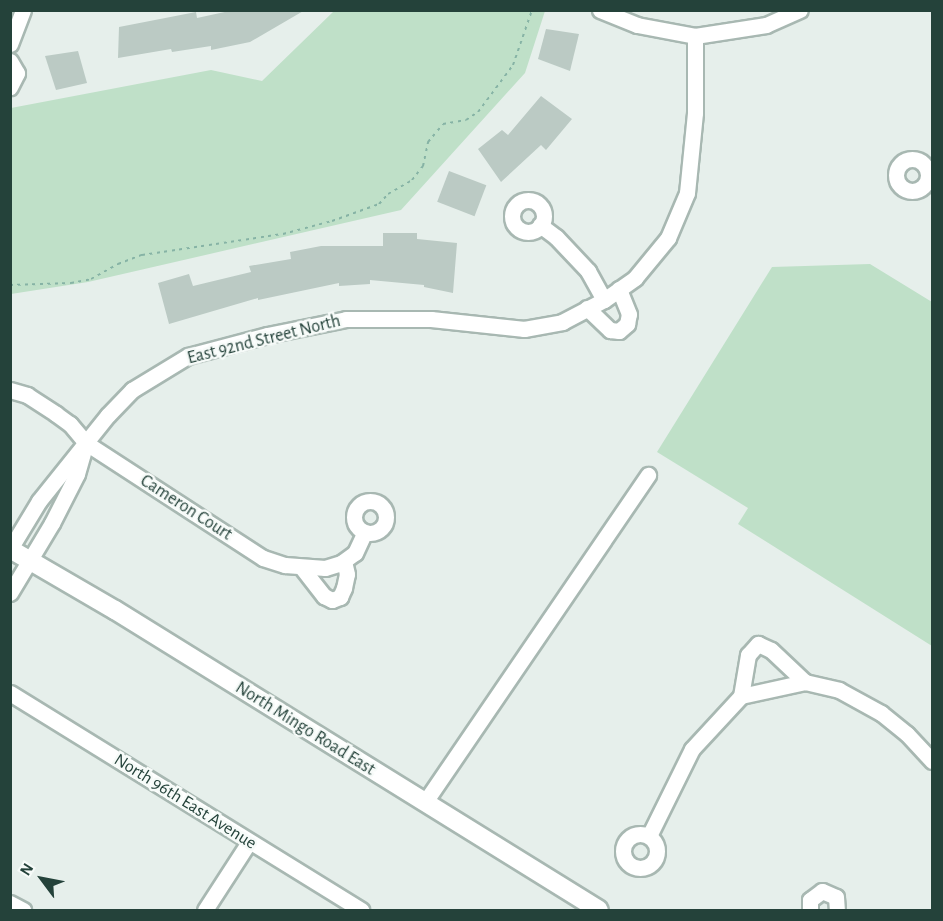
<!DOCTYPE html>
<style>
body{margin:0}
#map{position:relative;width:943px;height:921px;overflow:hidden;background:#e6efeb;font-family:"Alegreya Sans",sans-serif}
div>[style]{position:absolute}
.green>*{inset:0;background:#bfe0c8}
.building>*{inset:0;background:#bbcac4;transform-origin:0 0}
.path>*{height:2px;margin-top:-1px;transform-origin:0;background:repeating-linear-gradient(90deg,#86b3a5 0 3px,transparent 0 7.5px)}
.roads{filter:drop-shadow(2px 0 #a8b8b2) drop-shadow(-2px 0 #a8b8b2) drop-shadow(0 2px #a8b8b2) drop-shadow(0 -2px #a8b8b2)}
.minor>*{height:15px;margin:-7.5px;padding:0 7.5px;transform-origin:7.5px;border-radius:7.5px;background:#fff}
.minor>.ring{margin:-7.5px;padding:0;box-sizing:content-box;background:none;border:15px solid #fff;border-radius:50%}
.tertiary>*{height:18px;margin:-9px;padding:0 9px;transform-origin:9px;border-radius:9px;background:#fff}
span{translate:-50% -50%;white-space:nowrap;text-align:center;line-height:1.15;-webkit-text-stroke:5px #f7fbf9;paint-order:stroke}
.street-label{font-size:18px;color:#24423a}
.frame{position:absolute;inset:0;border:12px solid #24423a;pointer-events:none}
.north{position:absolute;left:12px;top:849px;width:60px;height:60px;-webkit-text-stroke:4px #f7fbf9;paint-order:stroke;rotate:302deg;font-size:16px;font-weight:700;line-height:24px;text-align:center;color:#24423a}
.north::after{content:'';display:block;margin:auto;width:21px;height:27px;background:#24423a;clip-path:polygon(50% 0,100% 100%,50% 72%,0 100%)}
</style>
<div id="map">
<div class="green">
<div style="clip-path:polygon(334px 11px,545px 11px,525px 73px,401px 210px,88px 282px,11px 294px,11px 108px,211px 70px,262px 81px)"></div>
<div style="clip-path:polygon(870px 264px,932px 302px,932px 646px,738px 524px,748px 508px,657px 452px,772px 267px)"></div>
</div>
<div class="building">
<div style="clip-path:polygon(234px 10px,305px 10px,250px 42px,211px 50px,211px 46px,172px 52px,171px 49px,118px 58px,119px 27px,196px 12px,197px 18px)"></div>
<div style="clip-path:polygon(546px 29px,579px 34px,570px 71px,538px 59px)"></div>
<div style="clip-path:polygon(78px 51px,87px 83px,56px 90px,45px 56px)"></div>
<div style="clip-path:polygon(541px 96px,572px 119px,546px 150px,541px 145px,501px 182px,478px 149px,502px 130px,508px 135px)"></div>
<div style="left:449px;top:171px;width:40px;height:33px;rotate:21deg"></div>
<div style="clip-path:polygon(383px 233px,417px 233px,417px 239px,457px 243px,453px 293px,424px 287px,424px 285px,370px 280px,370px 284px,339px 286px,339px 283px,258px 300px,258px 298px,169px 324px,158px 283px,189px 274px,193px 286px,251px 272px,249px 266px,291px 259px,290px 252px,321px 246px,383px 246px)"></div>
</div>
<div class="path">
<div style="left:10px;top:285px;width:61px;rotate:-1.9deg"></div>
<div style="left:71px;top:283px;width:20px;rotate:-11deg"></div>
<div style="left:91px;top:279px;width:31px;rotate:-29deg"></div>
<div style="left:118px;top:264px;width:26px;rotate:-21deg"></div>
<div style="left:142px;top:255px;width:143px;rotate:-8.5deg"></div>
<div style="left:283px;top:234px;width:51px;rotate:-14.9deg"></div>
<div style="left:332px;top:221px;width:50px;rotate:-19.9deg"></div>
<div style="left:379px;top:204px;width:13px;rotate:-48deg"></div>
<div style="left:388px;top:194px;width:28px;rotate:-30deg"></div>
<div style="left:412px;top:180px;width:18px;rotate:-52deg"></div>
<div style="left:423px;top:166px;width:25px;rotate:-78deg"></div>
<div style="left:428px;top:142px;width:23px;rotate:-50deg"></div>
<div style="left:443px;top:124px;width:23px;rotate:-10deg"></div>
<div style="left:466px;top:120px;width:14px;rotate:-34deg"></div>
<div style="left:478px;top:112px;width:59px;rotate:-53.3deg"></div>
<div style="left:513px;top:65px;width:58px;rotate:-70.9deg"></div>
</div>
<div class="roads">
<div class="minor">
<div style="left:600px;top:10px;width:40px;rotate:22deg"></div>
<div style="left:637px;top:25px;width:59px;rotate:10.7deg"></div>
<div style="left:695px;top:36px;width:72px;rotate:-8.8deg"></div>
<div style="left:766px;top:25px;width:37px;rotate:-24deg"></div>
<div style="left:10px;top:44px;width:36px;rotate:-69deg"></div>
<div style="left:10px;top:61px;width:14px;rotate:60deg"></div>
<div style="left:17px;top:73px;width:16px;rotate:117deg"></div>
<div class="ring" style="left:896px;top:159px;width:17px;height:17px"></div>
<div class="ring" style="left:512px;top:200px;width:17px;height:17px"></div>
<div style="left:540px;top:225px;width:20px;rotate:37deg"></div>
<div style="left:556px;top:237px;width:47px;rotate:46.7deg"></div>
<div style="left:588px;top:271px;width:33px;rotate:61deg"></div>
<div style="left:587px;top:308px;width:32px;rotate:44deg"></div>
<div style="left:610px;top:330px;width:9px;rotate:6deg"></div>
<div style="left:619px;top:331px;width:11px;rotate:-41deg"></div>
<div style="left:627px;top:324px;width:10px;rotate:-79deg"></div>
<div style="left:629px;top:314px;width:27px;rotate:-112deg"></div>
<div style="left:10px;top:390px;width:18px;rotate:16deg"></div>
<div style="left:27px;top:395px;width:35px;rotate:33deg"></div>
<div style="left:56px;top:414px;width:17px;rotate:36deg"></div>
<div style="left:70px;top:424px;width:25px;rotate:50deg"></div>
<div style="left:86px;top:443px;width:211px;rotate:33deg"></div>
<div style="left:263px;top:558px;width:23px;rotate:18deg"></div>
<div style="left:285px;top:565px;width:40px;rotate:4.3deg"></div>
<div style="left:325px;top:568px;width:17px;rotate:-17deg"></div>
<div style="left:341px;top:563px;width:17px;rotate:-36deg"></div>
<div style="left:355px;top:553px;width:23px;rotate:-65deg"></div>
<div class="ring" style="left:354px;top:501px;width:17px;height:17px"></div>
<div style="left:10px;top:549px;width:56px;rotate:-58.9deg"></div>
<div style="left:39px;top:501px;width:110px;rotate:-51.3deg"></div>
<div style="left:108px;top:415px;width:35px;rotate:-46deg"></div>
<div style="left:132px;top:390px;width:66px;rotate:-31.3deg"></div>
<div style="left:188px;top:356px;width:82px;rotate:-14.9deg"></div>
<div style="left:267px;top:335px;width:81px;rotate:-11.4deg"></div>
<div style="left:346px;top:319px;width:85px"></div>
<div style="left:431px;top:319px;width:94px;rotate:6.1deg"></div>
<div style="left:524px;top:329px;width:39px;rotate:-10deg"></div>
<div style="left:562px;top:322px;width:47px;rotate:-27.6deg"></div>
<div style="left:604px;top:300px;width:38px;rotate:-35deg"></div>
<div style="left:635px;top:278px;width:52px;rotate:-50.5deg"></div>
<div style="left:668px;top:238px;width:49px;rotate:-67.1deg"></div>
<div style="left:687px;top:193px;width:80px;rotate:-84.3deg"></div>
<div style="left:695px;top:113px;width:77px;rotate:-90deg"></div>
<div style="left:302px;top:568px;width:36px;rotate:52deg"></div>
<div style="left:324px;top:596px;width:9px;rotate:27deg"></div>
<div style="left:332px;top:600px;width:9px;rotate:-21deg"></div>
<div style="left:340px;top:597px;width:10px;rotate:-66deg"></div>
<div style="left:344px;top:588px;width:14px;rotate:-78deg"></div>
<div style="left:347px;top:574px;width:13px;rotate:-103deg"></div>
<div style="left:10px;top:593px;width:82px;rotate:-59deg"></div>
<div style="left:52px;top:523px;width:55px;rotate:-63deg"></div>
<div style="left:77px;top:474px;width:26px;rotate:-74deg"></div>
<div style="left:10px;top:693px;width:413px;rotate:31.7deg"></div>
<div style="left:741px;top:696px;width:42px;rotate:-80.3deg"></div>
<div style="left:748px;top:655px;width:15px;rotate:-48deg"></div>
<div style="left:758px;top:644px;width:14px;rotate:25deg"></div>
<div style="left:771px;top:650px;width:47px;rotate:43.3deg"></div>
<div style="left:425px;top:802px;width:396px;rotate:-55.7deg"></div>
<div class="ring" style="left:623px;top:834px;width:19px;height:19px"></div>
<div style="left:649px;top:836px;width:97px;rotate:-63.7deg"></div>
<div style="left:692px;top:749px;width:72px;rotate:-47.2deg"></div>
<div style="left:741px;top:696px;width:66px;rotate:-12.3deg"></div>
<div style="left:805px;top:682px;width:35px;rotate:13deg"></div>
<div style="left:839px;top:690px;width:48px;rotate:28.7deg"></div>
<div style="left:881px;top:713px;width:33px;rotate:39deg"></div>
<div style="left:907px;top:734px;width:37px;rotate:47deg"></div>
<div style="left:10px;top:903px;width:15px;rotate:28deg"></div>
<div style="left:205px;top:910px;width:81px;rotate:-57.1deg"></div>
<div style="left:810px;top:910px;width:10px;rotate:-90deg"></div>
<div style="left:810px;top:900px;width:15px;rotate:-37deg"></div>
<div style="left:822px;top:891px;width:15px;rotate:23deg"></div>
<div style="left:836px;top:897px;width:13px;rotate:86deg"></div>
</div>
<div class="tertiary">
<div style="left:10px;top:549px;width:121px;rotate:30.2deg"></div>
<div style="left:115px;top:610px;width:569px;rotate:31.79deg"></div>
</div>
</div>
<div class="street-label">
<span style="left:264px;top:340px;rotate:-14deg">East 92nd Street North</span>
<span style="left:186px;top:508px;rotate:33deg">Cameron Court</span>
<span style="left:305px;top:729px;rotate:32deg">North Mingo Road East</span>
<span style="left:185px;top:802px;rotate:32deg">North 96th East Avenue</span>
</div>
<div class="frame"></div>
<div class="north">N</div>
</div>
